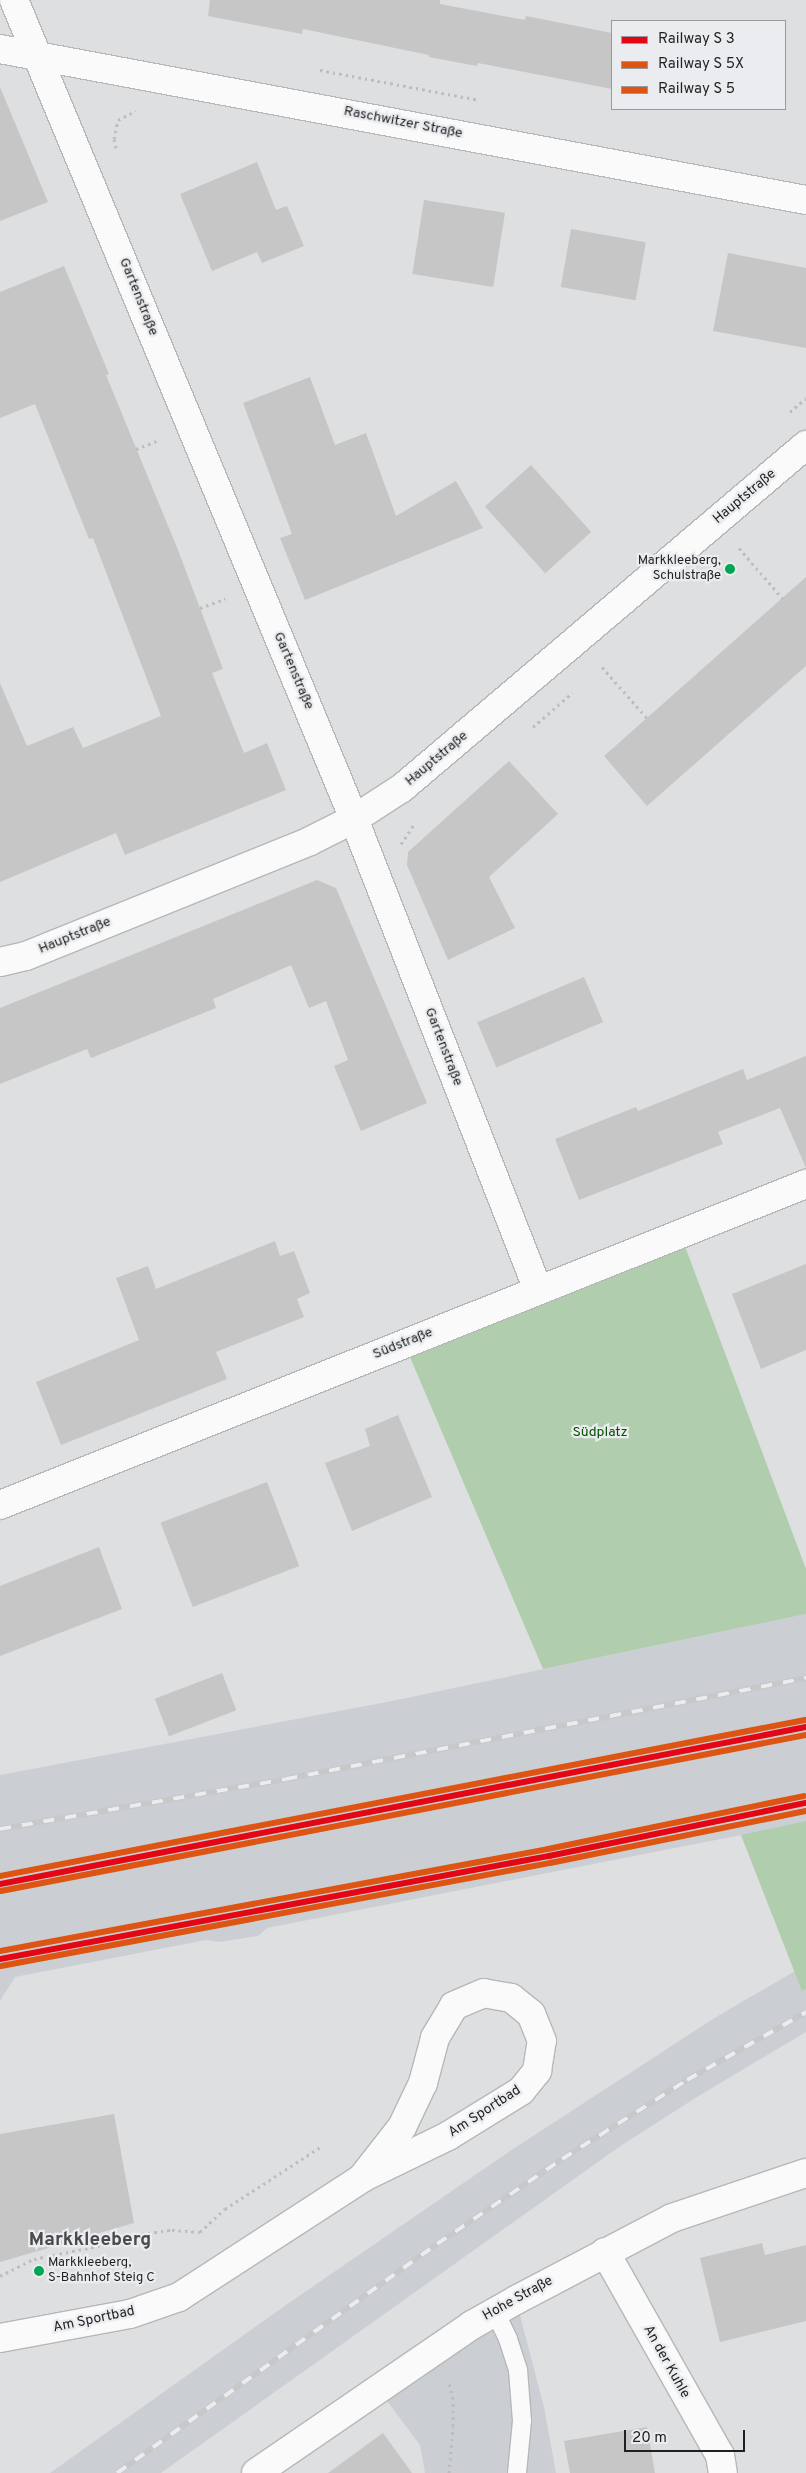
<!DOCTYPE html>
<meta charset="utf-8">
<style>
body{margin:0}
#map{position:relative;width:806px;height:2473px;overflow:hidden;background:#dedfe0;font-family:Overpass,sans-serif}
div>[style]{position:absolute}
.built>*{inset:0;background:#cbcfd4}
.green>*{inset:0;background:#b0cdad}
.building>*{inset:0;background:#c6c6c6;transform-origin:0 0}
.path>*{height:3px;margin-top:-1.5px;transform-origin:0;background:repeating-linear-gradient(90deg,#bcbdbd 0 2.5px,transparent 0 6.5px)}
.roads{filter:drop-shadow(1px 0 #b6b7b8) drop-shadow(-1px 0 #b6b7b8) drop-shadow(0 1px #b6b7b8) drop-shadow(0 -1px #b6b7b8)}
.lane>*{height:18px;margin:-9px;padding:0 9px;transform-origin:9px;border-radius:9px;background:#fafafa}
.street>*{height:28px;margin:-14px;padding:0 14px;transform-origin:14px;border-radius:14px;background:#fafafa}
.secondary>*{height:28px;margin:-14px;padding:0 14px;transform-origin:14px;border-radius:14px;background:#fafafa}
.rail>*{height:5.5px;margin-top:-2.75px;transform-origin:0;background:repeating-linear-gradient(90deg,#eaecef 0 11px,#c7c8c8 0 22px);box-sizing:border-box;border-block:1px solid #c7c8c8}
.rail-1>*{height:6px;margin:-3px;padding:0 3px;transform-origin:3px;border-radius:3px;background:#e30614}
.rail-2>*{height:6px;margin:-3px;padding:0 3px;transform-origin:3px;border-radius:3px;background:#dd5413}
.rail-3>*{height:6px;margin:-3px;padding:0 3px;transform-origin:3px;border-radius:3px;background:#dd5413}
.dots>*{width:14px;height:14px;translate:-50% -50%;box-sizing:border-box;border:2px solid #eaecef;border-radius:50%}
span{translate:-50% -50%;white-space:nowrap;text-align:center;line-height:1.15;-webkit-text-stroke:4.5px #eaecef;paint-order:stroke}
.bus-label{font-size:13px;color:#1f2021}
.right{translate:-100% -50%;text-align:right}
.left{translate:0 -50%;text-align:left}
.street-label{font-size:14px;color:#1f2021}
.park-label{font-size:14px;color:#025000}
.district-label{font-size:19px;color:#494a4c;font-weight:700}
.legend{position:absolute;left:611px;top:20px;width:175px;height:90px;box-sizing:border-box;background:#eaecef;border:1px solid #999a9d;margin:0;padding:6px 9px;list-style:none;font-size:15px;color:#1f2021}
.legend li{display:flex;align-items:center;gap:10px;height:25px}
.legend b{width:25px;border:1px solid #999a9d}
.scale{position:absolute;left:624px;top:2430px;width:121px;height:22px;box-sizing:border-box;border:2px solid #1f2021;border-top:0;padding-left:6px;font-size:15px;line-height:18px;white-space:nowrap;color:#1f2021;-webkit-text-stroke:4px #eaecef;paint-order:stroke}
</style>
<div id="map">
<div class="built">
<div style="clip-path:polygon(806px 1614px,806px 2032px,697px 2097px,619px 2147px,161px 2473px,50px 2473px,286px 2305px,510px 2151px,716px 2017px,795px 1971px,741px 1835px,267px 1928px,258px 1936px,219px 1942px,206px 1940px,15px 1977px,0 2001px,0 1775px,392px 1701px)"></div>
<div style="clip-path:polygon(516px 2300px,544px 2407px,556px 2473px,425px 2473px,420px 2445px,378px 2389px)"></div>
</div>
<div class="green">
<div style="clip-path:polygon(680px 1233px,806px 1569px,806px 1614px,543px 1669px,404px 1343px)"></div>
<div style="clip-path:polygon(806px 1821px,806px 1989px,802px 1991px,741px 1835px)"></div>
</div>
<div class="building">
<div style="clip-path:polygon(210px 0,440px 0,440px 4px,525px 20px,526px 16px,612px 33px,612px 89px,478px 63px,477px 66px,429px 57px,429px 55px,303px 29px,302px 34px,208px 16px)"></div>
<div style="clip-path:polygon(0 87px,48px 202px,0 221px)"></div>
<div style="clip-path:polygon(257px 162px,276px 210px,287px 206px,304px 246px,262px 263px,257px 252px,212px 271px,180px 194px)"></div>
<div style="left:424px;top:200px;width:82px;height:75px;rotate:9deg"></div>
<div style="left:571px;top:229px;width:76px;height:59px;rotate:10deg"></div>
<div style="clip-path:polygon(728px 253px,806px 268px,806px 348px,713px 331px)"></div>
<div style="clip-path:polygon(64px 266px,109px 374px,106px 375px,178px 550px,223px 669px,212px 673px,244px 753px,267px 743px,286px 790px,125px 855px,116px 833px,0 882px,0 683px,27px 746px,73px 727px,83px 748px,161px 716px,93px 538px,89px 539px,35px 404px,0 418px,0 292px)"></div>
<div style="clip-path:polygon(310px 377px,335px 445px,366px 433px,396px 516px,456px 481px,483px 528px,305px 600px,280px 538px,292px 534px,243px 403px)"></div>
<div style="left:531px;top:465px;width:90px;height:62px;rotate:48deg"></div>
<div style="clip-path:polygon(806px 577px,806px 666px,647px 806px,604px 756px)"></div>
<div style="clip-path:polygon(509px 761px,558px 814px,489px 877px,515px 928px,448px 960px,407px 865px,408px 852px)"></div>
<div style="clip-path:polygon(317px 880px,336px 888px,427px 1103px,361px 1131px,334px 1066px,348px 1060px,326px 1001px,309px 1008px,291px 965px,213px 999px,216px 1008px,91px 1058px,87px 1049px,0 1084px,0 1008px)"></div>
<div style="left:584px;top:977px;width:49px;height:116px;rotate:67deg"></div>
<div style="clip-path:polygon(806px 1056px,806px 1168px,780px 1108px,718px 1132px,723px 1144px,579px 1200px,555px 1139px,636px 1107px,638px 1111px,743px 1069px,747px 1080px)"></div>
<div style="clip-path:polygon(275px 1241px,280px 1256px,294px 1251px,310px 1293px,297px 1299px,304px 1317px,216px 1352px,227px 1379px,61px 1445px,36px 1382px,139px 1340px,116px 1278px,148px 1266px,156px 1289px)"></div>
<div style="clip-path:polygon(806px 1264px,806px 1350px,761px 1369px,732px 1294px)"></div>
<div style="clip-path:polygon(398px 1415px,432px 1497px,352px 1531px,325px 1463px,370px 1446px,365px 1429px)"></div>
<div style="left:267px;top:1482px;width:90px;height:114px;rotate:69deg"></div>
<div style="clip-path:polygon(99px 1547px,122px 1609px,0 1656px,0 1586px)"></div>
<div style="left:222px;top:1673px;width:40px;height:72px;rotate:69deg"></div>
<div style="clip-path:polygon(114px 2114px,134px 2223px,0 2262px,0 2134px)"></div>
<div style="clip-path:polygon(762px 2243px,765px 2255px,806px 2245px,806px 2321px,720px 2342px,700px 2258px)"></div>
<div style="clip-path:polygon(647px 2427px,655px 2473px,570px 2473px,564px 2441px)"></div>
<div style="clip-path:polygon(383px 2433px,412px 2473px,328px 2473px)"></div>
</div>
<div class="path">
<div style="left:320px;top:70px;width:162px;rotate:10.7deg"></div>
<div style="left:116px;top:148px;width:9px;rotate:-103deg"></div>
<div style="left:114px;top:139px;width:19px;rotate:-78deg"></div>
<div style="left:118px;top:120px;width:20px;rotate:-27deg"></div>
<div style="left:790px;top:412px;width:21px;rotate:-41deg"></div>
<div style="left:136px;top:449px;width:26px;rotate:-21deg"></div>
<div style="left:739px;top:548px;width:67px;rotate:49.2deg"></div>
<div style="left:200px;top:608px;width:27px;rotate:-20deg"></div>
<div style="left:602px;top:667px;width:68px;rotate:48.6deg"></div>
<div style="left:533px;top:727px;width:52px;rotate:-41.1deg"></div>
<div style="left:401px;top:844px;width:24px;rotate:-57deg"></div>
<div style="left:0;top:2276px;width:38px;rotate:-27deg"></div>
<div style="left:34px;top:2259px;width:69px;rotate:-11.6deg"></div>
<div style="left:102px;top:2245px;width:34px;rotate:-17deg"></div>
<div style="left:135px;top:2235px;width:37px;rotate:-8deg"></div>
<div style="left:172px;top:2230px;width:28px;rotate:4deg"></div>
<div style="left:200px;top:2232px;width:34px;rotate:-43deg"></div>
<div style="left:225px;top:2209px;width:116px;rotate:-33deg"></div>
<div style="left:449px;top:2473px;width:47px;rotate:-85.1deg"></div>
<div style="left:453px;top:2426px;width:27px;rotate:-90deg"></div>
<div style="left:453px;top:2399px;width:16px;rotate:-105deg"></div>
</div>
<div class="roads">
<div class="lane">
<div style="left:495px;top:2312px;width:30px;rotate:64deg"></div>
<div style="left:508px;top:2339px;width:33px;rotate:72deg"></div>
<div style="left:518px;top:2370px;width:51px;rotate:85.5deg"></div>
<div style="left:522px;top:2421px;width:52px;rotate:95.5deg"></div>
</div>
<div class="street">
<div style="left:14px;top:0;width:887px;rotate:67.45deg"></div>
<div style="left:354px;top:819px;width:506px;rotate:68.66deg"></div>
<div style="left:0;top:49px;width:820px;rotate:10.61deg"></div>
<div style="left:0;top:1505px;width:868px;rotate:-21.72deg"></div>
<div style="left:605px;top:2252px;width:233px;rotate:60.5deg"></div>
<div style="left:720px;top:2455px;width:18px;rotate:81deg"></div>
<div style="left:0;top:2338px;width:132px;rotate:-10.5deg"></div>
<div style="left:130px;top:2314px;width:52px;rotate:-19.1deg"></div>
<div style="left:179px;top:2297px;width:218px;rotate:-33deg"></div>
<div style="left:362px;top:2178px;width:96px;rotate:-26deg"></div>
<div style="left:448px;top:2136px;width:86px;rotate:-31.7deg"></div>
<div style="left:521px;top:2091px;width:26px;rotate:-51deg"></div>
<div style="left:537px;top:2071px;width:30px;rotate:-81deg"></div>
<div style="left:542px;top:2041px;width:29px;rotate:-112deg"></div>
<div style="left:531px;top:2014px;width:26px;rotate:-141deg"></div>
<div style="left:511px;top:1998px;width:27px;rotate:-170deg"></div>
<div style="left:484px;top:1993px;width:33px;rotate:157deg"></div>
<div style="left:454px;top:2006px;width:37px;rotate:121deg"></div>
<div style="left:435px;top:2038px;width:47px;rotate:104.9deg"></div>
<div style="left:423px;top:2083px;width:49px;rotate:115.5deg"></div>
<div style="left:402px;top:2127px;width:65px;rotate:128.1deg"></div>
<div style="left:256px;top:2473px;width:262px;rotate:-34.4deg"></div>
<div style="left:472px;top:2325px;width:51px;rotate:-29.6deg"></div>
<div style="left:516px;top:2300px;width:176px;rotate:-27.7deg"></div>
<div style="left:672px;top:2218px;width:141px;rotate:-18.6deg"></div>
</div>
<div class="secondary">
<div style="left:0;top:962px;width:27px;rotate:-13deg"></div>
<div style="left:26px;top:956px;width:306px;rotate:-22deg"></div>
<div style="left:310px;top:841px;width:49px;rotate:-26.6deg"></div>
<div style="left:354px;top:819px;width:57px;rotate:-32.9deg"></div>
<div style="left:402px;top:788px;width:530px;rotate:-40.33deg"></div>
</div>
</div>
<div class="rail">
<div style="left:0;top:1829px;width:290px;rotate:-9.9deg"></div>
<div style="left:286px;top:1779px;width:530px;rotate:-10.99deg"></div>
<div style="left:117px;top:2473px;width:393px;rotate:-35.6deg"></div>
<div style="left:437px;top:2244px;width:151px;rotate:-34.2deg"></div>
<div style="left:562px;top:2159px;width:148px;rotate:-32.3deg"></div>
<div style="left:687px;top:2080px;width:137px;rotate:-29.7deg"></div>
</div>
<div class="rail-1">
<div style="left:0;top:1884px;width:821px;rotate:-11.02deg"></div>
<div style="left:0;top:1959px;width:559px;rotate:-10.63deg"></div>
<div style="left:549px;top:1856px;width:262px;rotate:-11.7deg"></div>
</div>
<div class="rail-2">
<div style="left:1px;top:1891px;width:820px;rotate:-10.97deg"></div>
<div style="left:1px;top:1966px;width:559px;rotate:-10.63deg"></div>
<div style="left:550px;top:1863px;width:261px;rotate:-11.5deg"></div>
</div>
<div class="rail-3">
<div style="left:0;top:1876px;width:820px;rotate:-10.97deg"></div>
<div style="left:0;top:1951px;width:557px;rotate:-10.54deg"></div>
<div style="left:548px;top:1849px;width:261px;rotate:-11.7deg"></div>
</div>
<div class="dots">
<div style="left:730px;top:569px;background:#00a651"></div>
<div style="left:39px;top:2271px;background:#00a651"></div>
</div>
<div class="bus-label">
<span class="right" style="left:721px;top:569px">Markkleeberg,<br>Schulstraße</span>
<span class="left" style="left:48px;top:2271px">Markkleeberg,<br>S-Bahnhof Steig C</span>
</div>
<div class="street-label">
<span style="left:403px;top:123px;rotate:11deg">Raschwitzer Straße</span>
<span style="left:138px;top:297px;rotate:68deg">Gartenstraße</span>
<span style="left:745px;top:497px;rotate:-40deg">Hauptstraße</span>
<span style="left:293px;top:671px;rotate:67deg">Gartenstraße</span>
<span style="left:437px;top:759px;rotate:-40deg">Hauptstraße</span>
<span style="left:75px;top:936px;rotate:-22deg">Hauptstraße</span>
<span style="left:443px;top:1047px;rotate:69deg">Gartenstraße</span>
<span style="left:403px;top:1344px;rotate:-22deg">Südstraße</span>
<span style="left:485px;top:2112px;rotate:-33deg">Am Sportbad</span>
<span style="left:518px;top:2299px;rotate:-29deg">Hohe Straße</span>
<span style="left:94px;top:2320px;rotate:-12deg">Am Sportbad</span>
<span style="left:666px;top:2362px;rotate:61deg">An der Kuhle</span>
</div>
<div class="park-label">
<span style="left:600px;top:1433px">Südplatz</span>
</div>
<div class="district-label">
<span style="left:90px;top:2241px">Markkleeberg</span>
</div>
<ul class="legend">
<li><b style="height:6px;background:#e30614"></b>Railway S 3</li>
<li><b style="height:6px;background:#dd5413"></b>Railway S 5X</li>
<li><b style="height:6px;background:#dd5413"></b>Railway S 5</li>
</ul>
<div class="scale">20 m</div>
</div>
